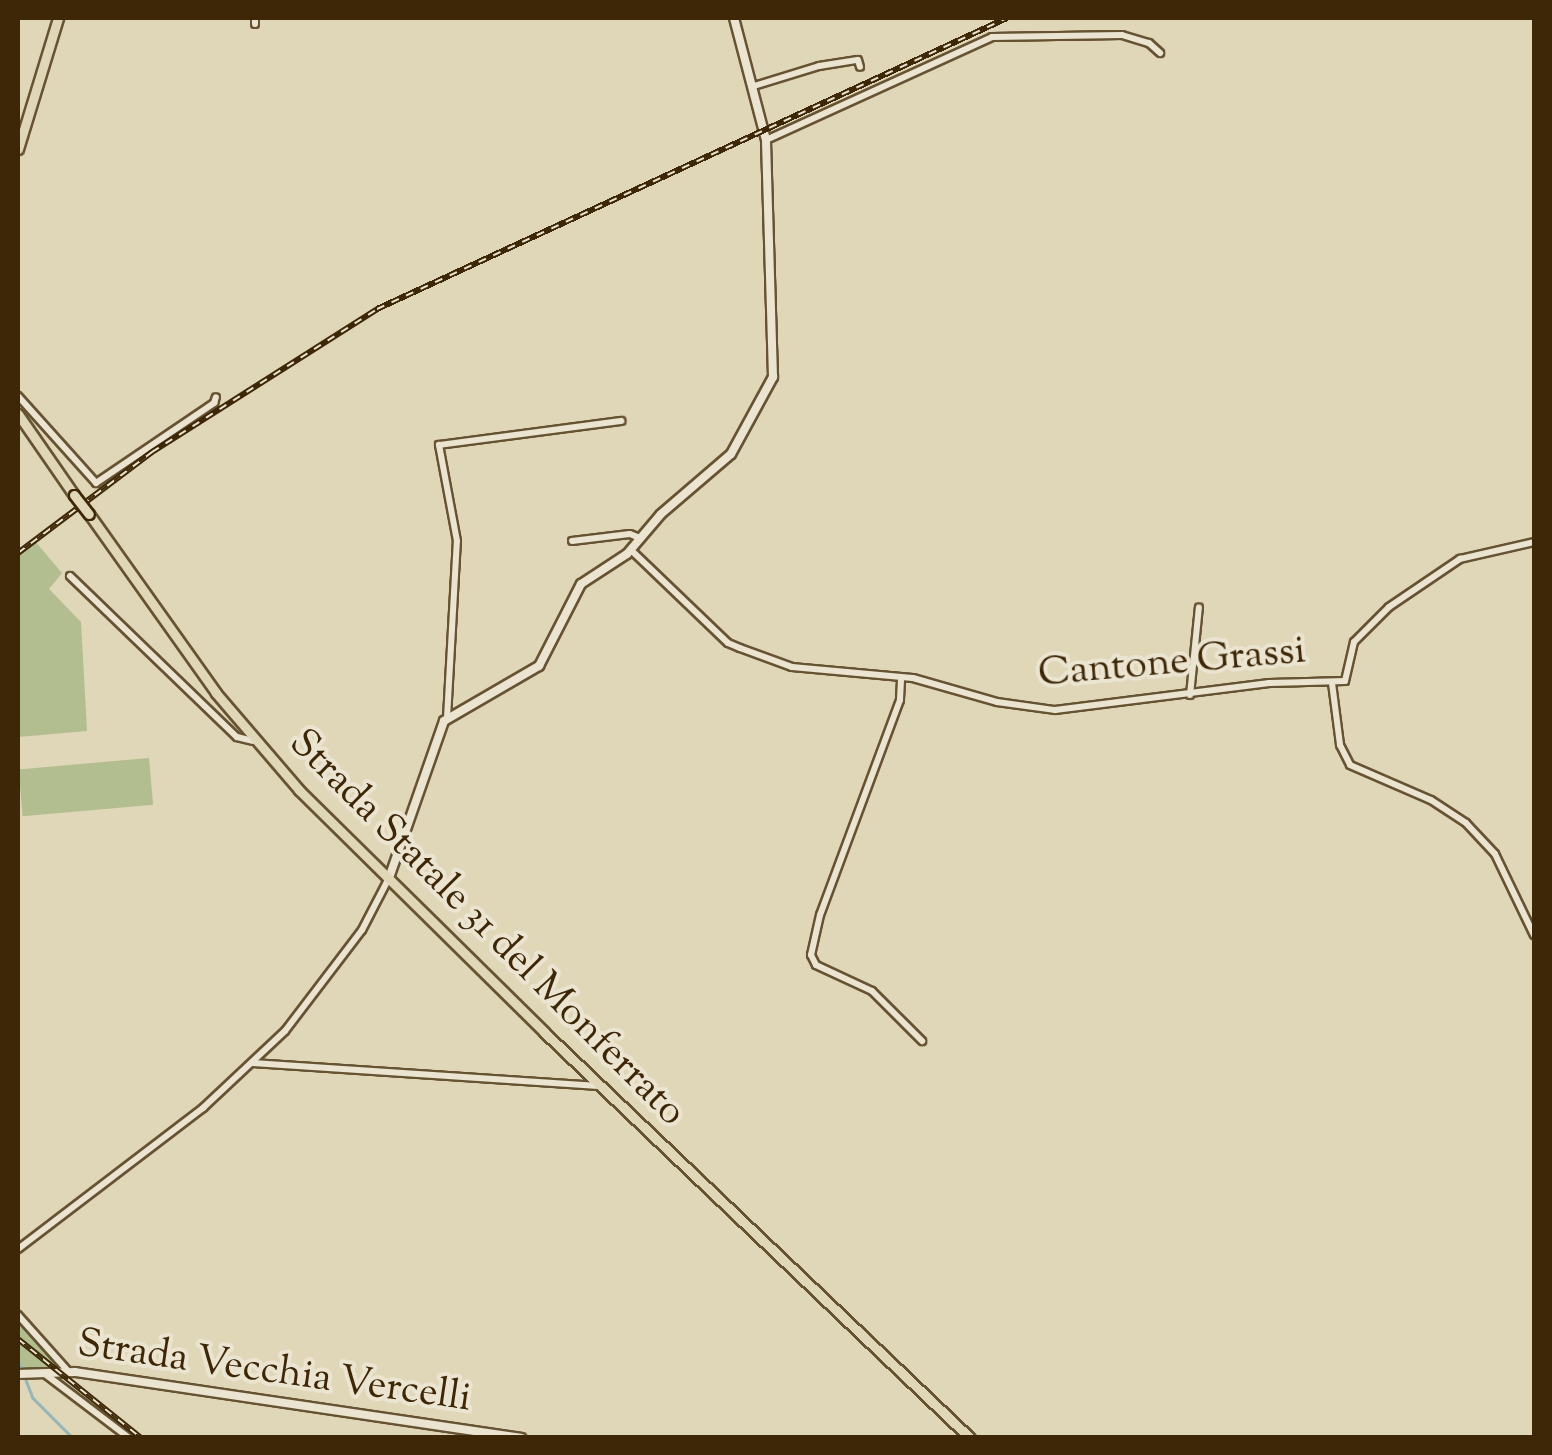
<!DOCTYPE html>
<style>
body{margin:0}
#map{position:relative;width:1552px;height:1455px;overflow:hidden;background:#e0d6b8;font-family:"Sorts Mill Goudy",serif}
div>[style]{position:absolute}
.green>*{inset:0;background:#b2be8f;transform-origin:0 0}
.stream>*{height:2.5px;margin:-1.25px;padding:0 1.25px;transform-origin:1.25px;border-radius:1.25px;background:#96b7b6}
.roads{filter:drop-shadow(2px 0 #665332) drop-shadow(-2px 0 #665332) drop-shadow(0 2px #665332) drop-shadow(0 -2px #665332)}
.street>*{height:6px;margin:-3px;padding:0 3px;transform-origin:3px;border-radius:3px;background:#ebe4d1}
.secondary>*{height:8px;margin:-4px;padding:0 4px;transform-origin:4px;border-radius:4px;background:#ebe4d1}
.primary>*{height:9px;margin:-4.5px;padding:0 4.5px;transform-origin:4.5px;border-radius:4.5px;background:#e0d6b8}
.rail>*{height:6px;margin-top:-3px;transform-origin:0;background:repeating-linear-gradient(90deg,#ebe4d1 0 8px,#3d2706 0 16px);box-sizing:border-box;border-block:2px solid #3d2706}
.bridges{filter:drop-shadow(2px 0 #3d2706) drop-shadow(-2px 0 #3d2706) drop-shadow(0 2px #3d2706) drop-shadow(0 -2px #3d2706)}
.primary-bridge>*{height:9px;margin:-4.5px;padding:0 4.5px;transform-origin:4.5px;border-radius:4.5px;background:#e0d6b8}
span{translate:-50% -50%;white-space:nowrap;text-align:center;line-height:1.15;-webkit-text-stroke:8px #ebe4d1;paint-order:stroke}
.street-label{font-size:40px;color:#3d2706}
.frame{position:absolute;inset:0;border:20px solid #3d2706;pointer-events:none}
</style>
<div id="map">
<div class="green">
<div style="clip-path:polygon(34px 540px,62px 573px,49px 589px,81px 622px,87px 731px,18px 737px,18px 555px)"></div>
<div style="left:149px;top:758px;width:47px;height:131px;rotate:85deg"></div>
<div style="clip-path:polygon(18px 1311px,20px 1313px,66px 1368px,25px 1370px,18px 1363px)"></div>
</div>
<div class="stream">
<div style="left:18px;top:1360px;width:10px;rotate:66deg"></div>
<div style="left:26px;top:1380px;width:19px;rotate:69deg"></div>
<div style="left:33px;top:1398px;width:57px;rotate:45deg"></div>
</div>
<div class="roads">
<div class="street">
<div style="left:255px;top:18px;width:6px;rotate:90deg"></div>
<div style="left:754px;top:86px;width:68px;rotate:-17.1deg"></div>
<div style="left:819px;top:66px;width:39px;rotate:-9deg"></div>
<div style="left:858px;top:60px;width:7px;rotate:74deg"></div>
<div style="left:766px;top:140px;width:248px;rotate:-24.5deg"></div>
<div style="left:992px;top:37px;width:130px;rotate:-0.9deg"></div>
<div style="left:1122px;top:35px;width:28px;rotate:17deg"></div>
<div style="left:1149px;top:43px;width:15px;rotate:42deg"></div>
<div style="left:18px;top:396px;width:117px;rotate:48.1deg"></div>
<div style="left:96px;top:483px;width:143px;rotate:-34.1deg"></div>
<div style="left:214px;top:403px;width:6px;rotate:-72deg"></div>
<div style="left:572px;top:541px;width:58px;rotate:-6.9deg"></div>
<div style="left:630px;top:534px;width:11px;rotate:22deg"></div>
<div style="left:631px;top:550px;width:134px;rotate:43.8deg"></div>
<div style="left:728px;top:643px;width:13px;rotate:23deg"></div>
<div style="left:740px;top:648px;width:55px;rotate:20.1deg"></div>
<div style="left:792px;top:667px;width:121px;rotate:5.2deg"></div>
<div style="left:913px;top:678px;width:87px;rotate:15.9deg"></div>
<div style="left:997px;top:702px;width:59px;rotate:7.9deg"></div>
<div style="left:1055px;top:710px;width:216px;rotate:-7.2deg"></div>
<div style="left:1269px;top:683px;width:76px;rotate:-1.5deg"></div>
<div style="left:1345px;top:681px;width:40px;rotate:-77deg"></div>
<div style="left:1354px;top:642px;width:49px;rotate:-45deg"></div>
<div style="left:1389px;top:607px;width:86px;rotate:-34.1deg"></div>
<div style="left:1460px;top:559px;width:76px;rotate:-12.9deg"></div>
<div style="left:70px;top:576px;width:232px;rotate:44deg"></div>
<div style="left:237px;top:737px;width:16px;rotate:14deg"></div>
<div style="left:901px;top:680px;width:20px;rotate:93deg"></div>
<div style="left:900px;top:700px;width:229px;rotate:110.4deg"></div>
<div style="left:820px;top:915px;width:41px;rotate:102.7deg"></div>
<div style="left:811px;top:955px;width:11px;rotate:63deg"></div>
<div style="left:816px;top:965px;width:62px;rotate:24.9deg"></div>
<div style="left:872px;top:991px;width:71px;rotate:45deg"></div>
<div style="left:1332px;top:683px;width:63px;rotate:82.6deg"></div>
<div style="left:1340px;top:745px;width:22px;rotate:63deg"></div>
<div style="left:1350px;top:765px;width:88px;rotate:23.4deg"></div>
<div style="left:1431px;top:800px;width:42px;rotate:33.3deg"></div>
<div style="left:1466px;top:823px;width:42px;rotate:46.9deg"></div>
<div style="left:1495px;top:854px;width:90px;rotate:64.3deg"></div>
<div style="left:1190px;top:695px;width:88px;rotate:-84.2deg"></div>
<div style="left:447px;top:718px;width:177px;rotate:-86.8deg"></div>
<div style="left:457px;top:541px;width:98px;rotate:-100.6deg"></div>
<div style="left:439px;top:445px;width:184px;rotate:-7.5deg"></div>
<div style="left:252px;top:1063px;width:348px;rotate:3.8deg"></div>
<div style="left:18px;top:1249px;width:233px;rotate:-37.3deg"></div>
<div style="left:203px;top:1108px;width:112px;rotate:-43.2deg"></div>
<div style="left:285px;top:1031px;width:127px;rotate:-52.7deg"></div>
<div style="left:362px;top:930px;width:59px;rotate:-62.6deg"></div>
<div style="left:18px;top:1315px;width:76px;rotate:48.2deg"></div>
<div style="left:45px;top:1374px;width:106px;rotate:37.3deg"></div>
</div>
<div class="secondary">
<div style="left:389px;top:878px;width:166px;rotate:-70.7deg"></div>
<div style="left:444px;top:721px;width:110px;rotate:-30.1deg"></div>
<div style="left:539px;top:666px;width:92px;rotate:-62.9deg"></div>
<div style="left:581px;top:584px;width:55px;rotate:-33.1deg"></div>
<div style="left:627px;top:554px;width:52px;rotate:-49.6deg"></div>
<div style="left:661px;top:514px;width:92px;rotate:-40.6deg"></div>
<div style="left:731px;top:454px;width:88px;rotate:-61.4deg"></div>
<div style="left:773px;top:377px;width:237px;rotate:-91.7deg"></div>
<div style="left:766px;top:140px;width:126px;rotate:-104.7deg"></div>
<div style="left:18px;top:1374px;width:57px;rotate:-2deg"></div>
<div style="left:75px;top:1372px;width:451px;rotate:8.4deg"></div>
</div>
<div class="primary">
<div style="left:18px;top:149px;width:137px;rotate:-73deg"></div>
<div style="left:18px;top:414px;width:98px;rotate:55.3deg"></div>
<div style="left:89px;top:514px;width:219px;rotate:54.6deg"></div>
<div style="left:216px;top:693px;width:128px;rotate:49.4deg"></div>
<div style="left:299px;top:790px;width:344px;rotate:44.6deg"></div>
<div style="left:544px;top:1032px;width:588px;rotate:43.62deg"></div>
</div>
</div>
<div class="rail">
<div style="left:18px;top:553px;width:168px;rotate:-37deg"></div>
<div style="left:152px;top:452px;width:267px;rotate:-32.4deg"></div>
<div style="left:377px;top:309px;width:694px;rotate:-24.79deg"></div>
<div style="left:18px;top:1339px;width:158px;rotate:38.8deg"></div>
</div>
<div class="bridges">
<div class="primary-bridge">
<div style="left:74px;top:495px;width:24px;rotate:52deg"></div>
</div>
</div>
<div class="street-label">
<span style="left:1172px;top:664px;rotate:-5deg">Cantone Grassi</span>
<span style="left:486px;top:929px;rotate:45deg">Strada Statale 31 del Monferrato</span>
<span style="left:274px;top:1373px;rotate:8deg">Strada Vecchia Vercelli</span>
</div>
<div class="frame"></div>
</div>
